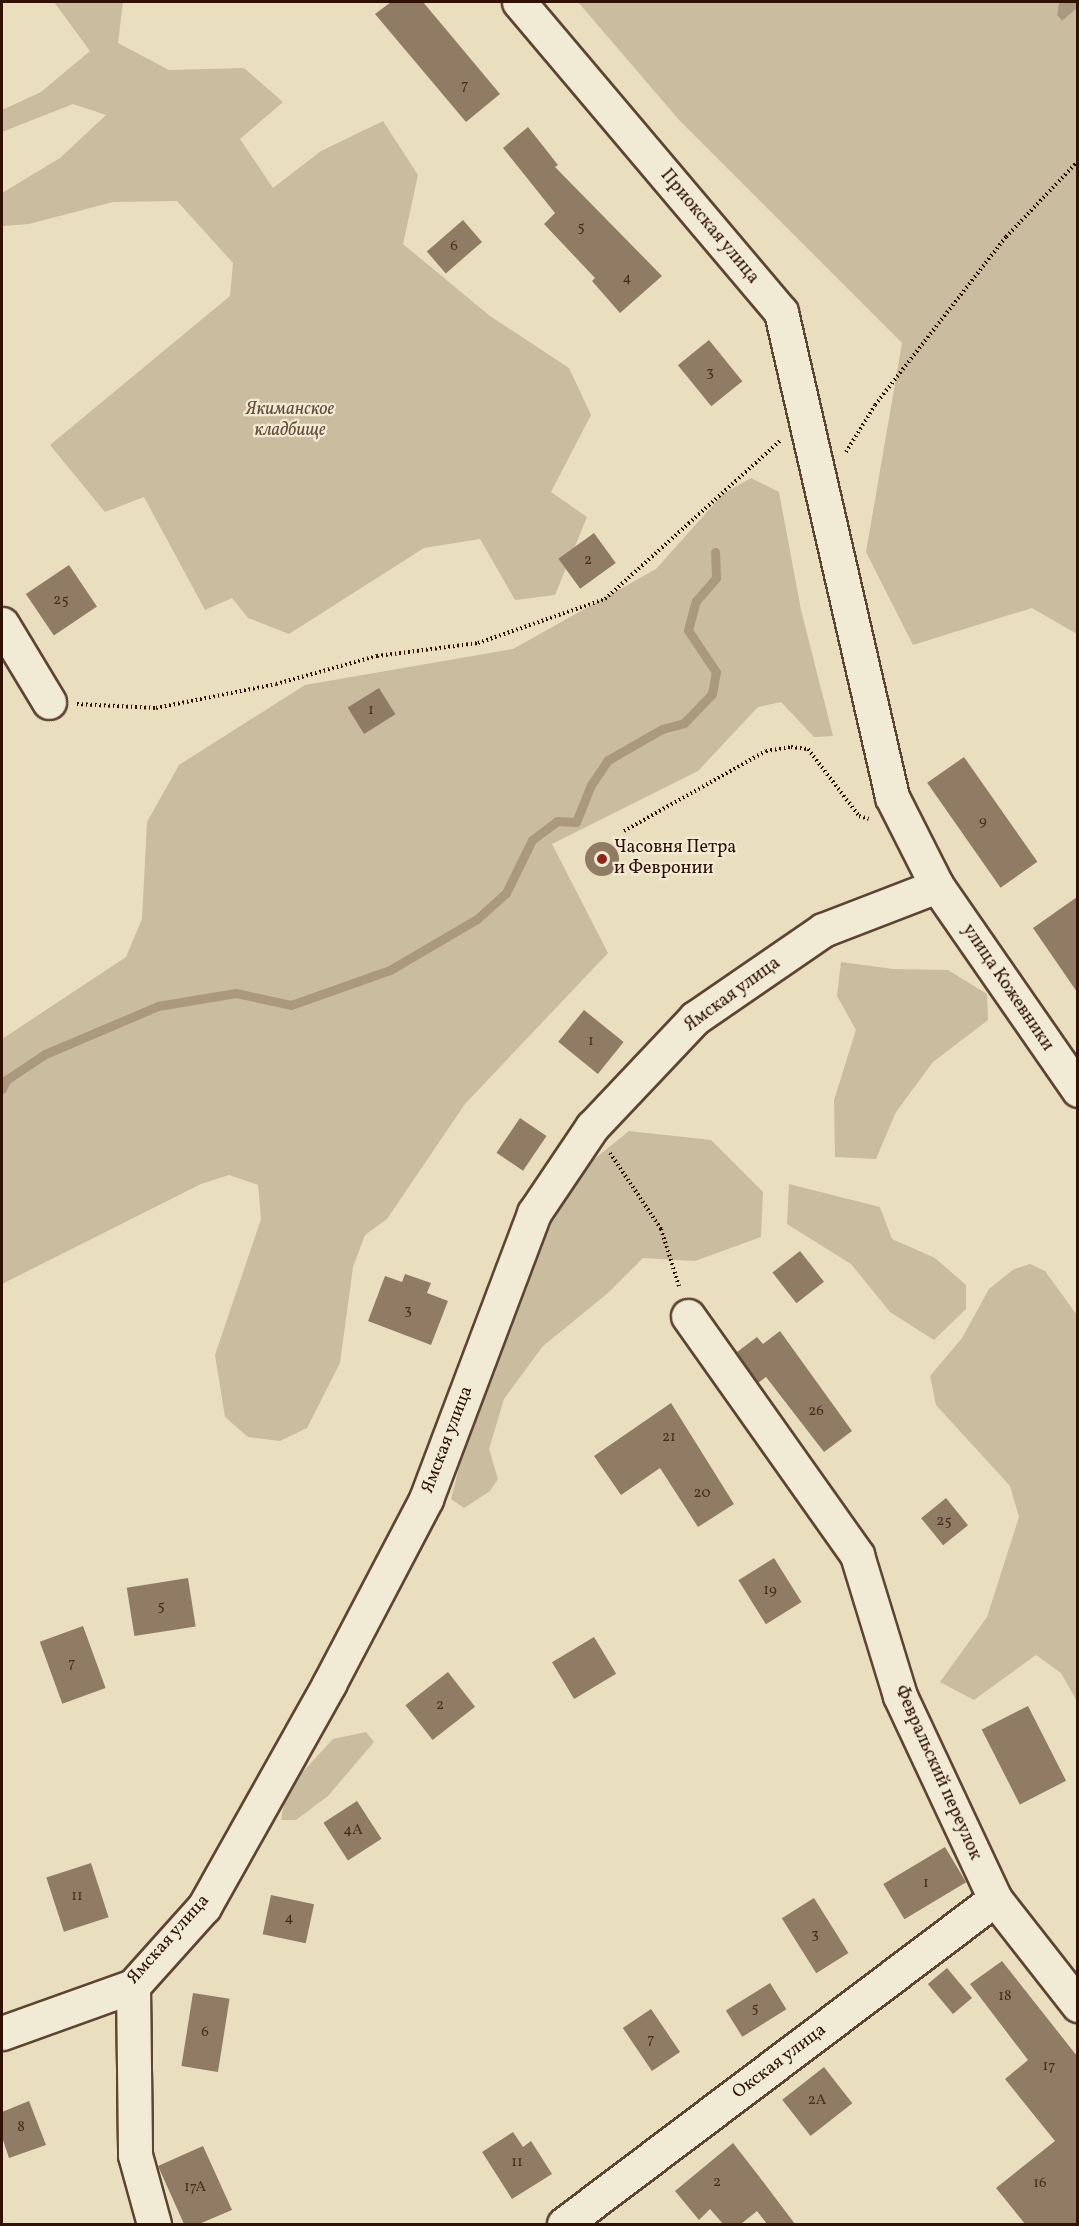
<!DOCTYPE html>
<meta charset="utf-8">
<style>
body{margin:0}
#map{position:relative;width:1079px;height:2226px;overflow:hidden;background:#e9dfbf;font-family:Vollkorn,serif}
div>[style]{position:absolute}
.green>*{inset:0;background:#cabc9f}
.water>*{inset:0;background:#aa997f}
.stream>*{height:9px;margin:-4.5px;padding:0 4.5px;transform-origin:4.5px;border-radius:4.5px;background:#aa997f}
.building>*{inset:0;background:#907c65;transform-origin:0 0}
.round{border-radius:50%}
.path>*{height:4px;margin-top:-2px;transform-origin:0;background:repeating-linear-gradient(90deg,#301103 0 1.5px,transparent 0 4.5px)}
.roads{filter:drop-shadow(2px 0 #5e4432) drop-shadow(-2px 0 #5e4432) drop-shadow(0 2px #5e4432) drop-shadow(0 -2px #5e4432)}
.minor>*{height:33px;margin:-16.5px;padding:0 16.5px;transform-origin:16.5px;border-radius:16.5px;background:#f1ead5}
.dots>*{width:16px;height:16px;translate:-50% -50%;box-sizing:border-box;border:3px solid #f1ead5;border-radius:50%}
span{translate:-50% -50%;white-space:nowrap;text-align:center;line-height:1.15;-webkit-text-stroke:4.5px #f1ead5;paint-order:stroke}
.number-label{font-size:15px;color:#482c1c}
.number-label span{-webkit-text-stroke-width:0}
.street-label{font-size:18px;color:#301103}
.park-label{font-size:18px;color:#664d3a;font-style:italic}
.poi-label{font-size:18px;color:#301103}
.left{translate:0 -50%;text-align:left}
.frame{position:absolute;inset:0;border:3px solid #301103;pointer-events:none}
</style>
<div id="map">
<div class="green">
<div style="clip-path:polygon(54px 2px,123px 2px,118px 43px,169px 70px,244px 68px,283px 102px,240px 139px,273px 188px,321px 151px,383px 121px,418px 175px,403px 244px,490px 316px,569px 368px,591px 415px,551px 492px,587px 517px,555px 595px,515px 600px,480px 539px,424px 548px,289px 634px,248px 618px,232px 598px,205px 610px,144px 497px,105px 512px,50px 445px,230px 296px,233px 263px,177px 201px,113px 202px,29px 224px,2px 226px,2px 193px,60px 158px,106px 115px,73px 104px,2px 132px,2px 110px,41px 92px,90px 51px)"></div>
<div style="clip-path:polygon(578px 2px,1059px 2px,1057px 15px,1062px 21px,1077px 8px,1077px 634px,1032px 608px,913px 645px,866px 552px,902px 343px,680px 121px)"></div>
<div style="clip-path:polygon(751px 478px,779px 492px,801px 610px,833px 736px,814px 737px,781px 702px,758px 707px,698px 771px,552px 844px,608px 953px,465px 1104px,387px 1219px,365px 1235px,353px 1267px,340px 1363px,307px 1428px,280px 1441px,248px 1437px,225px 1417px,215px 1355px,261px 1219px,258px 1185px,229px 1175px,201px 1184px,2px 1284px,2px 1039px,126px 957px,142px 919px,147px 822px,179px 765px,305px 685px,513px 649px,656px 569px,723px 494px)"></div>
<div style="clip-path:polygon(841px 962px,893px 969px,948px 970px,987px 994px,988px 1020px,933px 1062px,896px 1112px,876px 1159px,835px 1157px,834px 1100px,856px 1030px,837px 996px)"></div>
<div style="clip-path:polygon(629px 1131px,711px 1140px,763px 1192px,761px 1237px,695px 1261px,643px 1258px,608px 1293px,543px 1346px,504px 1399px,489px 1449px,498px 1479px,490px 1491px,464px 1508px,451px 1499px,468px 1432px,515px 1298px,547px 1227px,587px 1165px)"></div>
<div style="clip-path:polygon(789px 1184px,880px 1207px,892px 1239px,935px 1258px,966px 1285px,966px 1309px,934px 1340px,890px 1312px,851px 1264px,787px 1224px)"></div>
<div style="clip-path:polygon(1030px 1264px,1045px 1271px,1077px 1315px,1077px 1701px,1061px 1673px,1036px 1655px,974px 1700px,940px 1682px,987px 1617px,1019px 1517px,1010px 1486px,936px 1405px,930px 1376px,962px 1338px,989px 1289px,1014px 1269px)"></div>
<div style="clip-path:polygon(366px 1732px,374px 1742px,328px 1796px,296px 1820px,281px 1820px,286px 1790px,333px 1739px)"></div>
</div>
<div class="water">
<div style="clip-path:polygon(1059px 2px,1077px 2px,1077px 8px,1062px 21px,1057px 15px)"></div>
</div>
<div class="stream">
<div style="left:2px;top:1089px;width:10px;rotate:-66deg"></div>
<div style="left:6px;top:1080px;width:47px;rotate:-33.7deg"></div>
<div style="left:45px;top:1054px;width:123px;rotate:-23deg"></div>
<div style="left:158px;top:1006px;width:79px;rotate:-9.5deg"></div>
<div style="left:236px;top:993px;width:56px;rotate:12.3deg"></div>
<div style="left:291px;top:1005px;width:105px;rotate:-19.5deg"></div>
<div style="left:390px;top:970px;width:101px;rotate:-30.4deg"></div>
<div style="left:477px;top:919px;width:39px;rotate:-42deg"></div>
<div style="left:506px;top:893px;width:59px;rotate:-63.9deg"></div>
<div style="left:532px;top:840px;width:31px;rotate:-37deg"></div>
<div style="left:557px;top:821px;width:19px;rotate:3deg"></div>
<div style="left:576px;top:822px;width:40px;rotate:-68deg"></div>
<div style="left:591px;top:785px;width:30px;rotate:-56deg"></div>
<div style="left:608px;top:760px;width:62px;rotate:-29.9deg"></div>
<div style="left:662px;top:729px;width:23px;rotate:-15deg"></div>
<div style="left:684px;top:723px;width:40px;rotate:-46deg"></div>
<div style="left:712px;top:694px;width:22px;rotate:-80deg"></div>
<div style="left:716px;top:672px;width:50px;rotate:-123.7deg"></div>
<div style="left:688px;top:630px;width:30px;rotate:-75deg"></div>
<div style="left:696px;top:601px;width:30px;rotate:-49deg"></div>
<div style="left:716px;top:578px;width:26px;rotate:-92deg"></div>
</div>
<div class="building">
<div style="clip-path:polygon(391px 2px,423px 2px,500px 94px,466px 122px,375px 14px)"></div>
<div style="clip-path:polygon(528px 127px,558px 165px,555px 167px,662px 276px,620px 313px,592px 281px,595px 278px,544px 224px,555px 213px,503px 148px)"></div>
<div style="left:463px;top:220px;width:29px;height:48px;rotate:49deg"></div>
<div style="left:709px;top:340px;width:53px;height:40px;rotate:51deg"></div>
<div style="left:594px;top:533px;width:37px;height:44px;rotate:54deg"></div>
<div style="left:69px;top:565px;width:50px;height:52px;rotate:56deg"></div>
<div style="left:379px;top:688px;width:31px;height:37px;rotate:58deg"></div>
<div style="left:964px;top:757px;width:128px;height:45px;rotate:55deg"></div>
<div class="round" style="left:585px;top:842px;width:34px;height:34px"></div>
<div style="clip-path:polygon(1077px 897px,1077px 992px,1033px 928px)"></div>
<div style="left:584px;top:1010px;width:51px;height:41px;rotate:39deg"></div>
<div style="left:520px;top:1118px;width:32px;height:42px;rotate:34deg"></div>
<div style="left:800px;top:1251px;width:39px;height:35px;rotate:52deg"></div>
<div style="clip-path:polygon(405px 1274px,431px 1283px,427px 1293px,448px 1301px,431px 1345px,368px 1321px,385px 1276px,402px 1282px)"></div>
<div style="clip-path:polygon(780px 1331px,852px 1431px,824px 1452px,766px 1377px,758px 1383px,737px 1352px,757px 1337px,763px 1344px)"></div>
<div style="clip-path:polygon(671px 1403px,734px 1504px,698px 1527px,660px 1468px,621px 1495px,594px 1456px)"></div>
<div style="left:946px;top:1498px;width:35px;height:32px;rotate:51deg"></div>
<div style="left:774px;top:1558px;width:52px;height:42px;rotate:58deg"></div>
<div style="left:188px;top:1578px;width:49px;height:62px;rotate:81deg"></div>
<div style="left:83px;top:1626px;width:66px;height:46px;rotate:70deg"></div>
<div style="left:594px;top:1637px;width:43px;height:49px;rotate:59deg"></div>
<div style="left:448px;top:1672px;width:44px;height:54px;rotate:52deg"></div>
<div style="left:1028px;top:1706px;width:84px;height:52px;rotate:63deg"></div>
<div style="left:357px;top:1801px;width:45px;height:40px;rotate:57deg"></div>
<div style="left:945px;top:1847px;width:41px;height:72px;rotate:59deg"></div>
<div style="left:91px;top:1863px;width:57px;height:47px;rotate:72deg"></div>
<div style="left:271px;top:1895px;width:44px;height:40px;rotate:12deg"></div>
<div style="left:814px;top:1898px;width:65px;height:38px;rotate:58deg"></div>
<div style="clip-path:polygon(1002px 1961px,1077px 2056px,1077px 2224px,1025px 2224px,996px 2188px,1055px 2141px,1005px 2079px,1028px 2060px,970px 1984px)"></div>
<div style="left:947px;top:1968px;width:39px;height:25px;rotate:50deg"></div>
<div style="left:770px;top:1983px;width:31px;height:52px;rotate:58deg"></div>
<div style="left:193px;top:1993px;width:37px;height:74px;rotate:9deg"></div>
<div style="left:651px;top:2009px;width:52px;height:34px;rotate:56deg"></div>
<div style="left:824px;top:2067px;width:46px;height:53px;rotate:52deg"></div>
<div style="clip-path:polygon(29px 2101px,46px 2145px,9px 2158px,2px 2137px,2px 2112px)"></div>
<div style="clip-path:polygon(513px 2132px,523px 2147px,531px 2141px,552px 2174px,512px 2199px,482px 2152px)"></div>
<div style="clip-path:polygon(733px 2143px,758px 2175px,795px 2224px,767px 2224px,757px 2211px,741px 2224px,723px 2224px,710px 2209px,699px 2220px,675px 2191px)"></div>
<div style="clip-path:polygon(203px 2146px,232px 2210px,199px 2224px,184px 2224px,158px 2166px)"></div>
</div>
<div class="path">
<div style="left:846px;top:452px;width:55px;rotate:-58.3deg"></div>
<div style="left:875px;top:405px;width:213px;rotate:-52.1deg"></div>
<div style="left:1006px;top:237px;width:105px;rotate:-46.5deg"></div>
<div style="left:77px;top:704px;width:79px;rotate:2.9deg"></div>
<div style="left:156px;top:708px;width:122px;rotate:-11.3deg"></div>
<div style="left:276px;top:684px;width:105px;rotate:-15.5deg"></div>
<div style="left:377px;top:656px;width:102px;rotate:-7.3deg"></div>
<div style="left:478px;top:643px;width:134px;rotate:-19.1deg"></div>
<div style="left:605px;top:599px;width:236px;rotate:-42.1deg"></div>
<div style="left:624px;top:831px;width:163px;rotate:-29.4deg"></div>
<div style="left:766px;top:751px;width:25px;rotate:-9deg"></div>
<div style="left:791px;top:747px;width:17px;rotate:7deg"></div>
<div style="left:808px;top:749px;width:84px;rotate:52.7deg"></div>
<div style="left:859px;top:816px;width:10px;rotate:17deg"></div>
<div style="left:610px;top:1153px;width:92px;rotate:56.1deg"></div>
<div style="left:661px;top:1229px;width:60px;rotate:72.5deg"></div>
</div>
<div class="roads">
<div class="minor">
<div style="left:519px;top:2px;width:406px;rotate:49.8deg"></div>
<div style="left:781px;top:312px;width:498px;rotate:77.1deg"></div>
<div style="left:892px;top:797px;width:100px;rotate:63.2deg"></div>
<div style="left:937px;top:886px;width:248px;rotate:55.3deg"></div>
<div style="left:2px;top:624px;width:91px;rotate:58.9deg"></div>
<div style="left:688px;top:1316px;width:293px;rotate:54.7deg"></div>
<div style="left:857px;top:1555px;width:147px;rotate:73deg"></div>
<div style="left:900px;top:1696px;width:224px;rotate:64.9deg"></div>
<div style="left:995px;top:1899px;width:135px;rotate:51.9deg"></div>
<div style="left:133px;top:1986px;width:169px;rotate:89.3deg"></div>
<div style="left:135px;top:2155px;width:72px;rotate:74.6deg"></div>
<div style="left:2px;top:2033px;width:139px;rotate:-19.7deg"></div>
<div style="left:133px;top:1986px;width:106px;rotate:-48.1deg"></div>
<div style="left:204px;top:1907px;width:256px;rotate:-60.7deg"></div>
<div style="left:329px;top:1684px;width:209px;rotate:-62.3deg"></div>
<div style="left:426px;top:1499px;width:306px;rotate:-69.3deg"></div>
<div style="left:534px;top:1213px;width:104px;rotate:-56deg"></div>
<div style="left:592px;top:1127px;width:150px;rotate:-46.6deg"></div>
<div style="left:695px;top:1018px;width:155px;rotate:-34.5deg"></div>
<div style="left:823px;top:930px;width:122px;rotate:-21.1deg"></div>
<div style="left:564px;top:2224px;width:540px;rotate:-37.02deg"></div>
</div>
</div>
<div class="dots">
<div style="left:602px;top:859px;background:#8f2418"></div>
</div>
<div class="number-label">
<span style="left:465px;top:86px">7</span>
<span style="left:581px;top:228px">5</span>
<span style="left:454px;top:247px">6</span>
<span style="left:627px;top:279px">4</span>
<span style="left:710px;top:373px">3</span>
<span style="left:588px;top:561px">2</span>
<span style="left:61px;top:601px">25</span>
<span style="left:371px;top:711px">1</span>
<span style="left:983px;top:822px">9</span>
<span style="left:591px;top:1042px">1</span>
<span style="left:408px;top:1311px">3</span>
<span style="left:816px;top:1412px">26</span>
<span style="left:669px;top:1438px">21</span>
<span style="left:702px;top:1494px">20</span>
<span style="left:944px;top:1522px">25</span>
<span style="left:770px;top:1591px">19</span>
<span style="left:161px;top:1607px">5</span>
<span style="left:72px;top:1664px">7</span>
<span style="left:440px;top:1706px">2</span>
<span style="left:353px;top:1831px">4А</span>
<span style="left:926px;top:1884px">1</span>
<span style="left:77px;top:1897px">11</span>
<span style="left:289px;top:1919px">4</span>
<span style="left:815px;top:1935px">3</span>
<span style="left:1005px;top:1997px">18</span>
<span style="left:755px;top:2009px">5</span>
<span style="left:205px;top:2033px">6</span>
<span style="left:651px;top:2040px">7</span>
<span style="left:1049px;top:2067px">17</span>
<span style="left:817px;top:2101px">2А</span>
<span style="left:21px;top:2128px">8</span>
<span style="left:517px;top:2163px">11</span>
<span style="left:717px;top:2183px">2</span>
<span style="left:1040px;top:2184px">16</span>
<span style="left:195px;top:2188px">17А</span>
</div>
<div class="street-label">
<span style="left:709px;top:227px;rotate:50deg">Приокская улица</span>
<span style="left:1007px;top:988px;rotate:56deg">улица Кожевники</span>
<span style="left:733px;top:995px;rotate:-36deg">Ямская улица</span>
<span style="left:448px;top:1440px;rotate:-69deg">Ямская улица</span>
<span style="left:937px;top:1773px;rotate:66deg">Февральский переулок</span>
<span style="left:169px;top:1940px;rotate:-48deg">Ямская улица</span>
<span style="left:780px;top:2062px;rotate:-37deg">Окская улица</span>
</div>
<div class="park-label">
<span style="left:290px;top:421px">Якиманское<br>кладбище</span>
</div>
<div class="poi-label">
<span class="left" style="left:614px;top:859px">Часовня Петра<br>и Февронии</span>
</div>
<div class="frame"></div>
</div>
